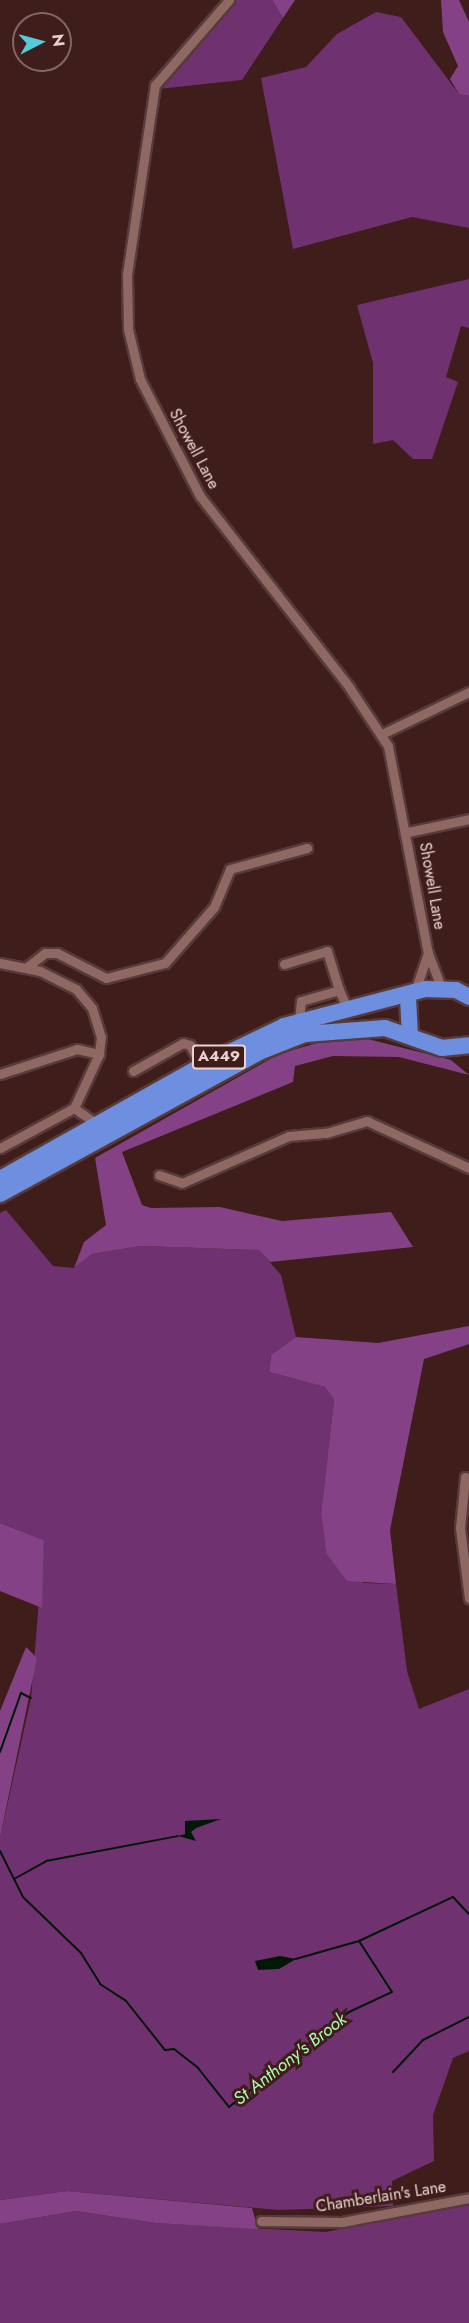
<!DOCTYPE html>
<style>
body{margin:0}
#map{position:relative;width:469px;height:2323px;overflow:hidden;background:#3e1d1a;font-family:Jost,sans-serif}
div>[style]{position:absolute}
.green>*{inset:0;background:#703171}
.forest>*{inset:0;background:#844185}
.water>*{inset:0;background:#011804}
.stream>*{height:2px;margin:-1px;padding:0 1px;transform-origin:1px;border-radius:1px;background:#011804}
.roads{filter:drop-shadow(2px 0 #573b3a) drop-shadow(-2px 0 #573b3a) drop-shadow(0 2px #573b3a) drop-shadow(0 -2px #573b3a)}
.street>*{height:9px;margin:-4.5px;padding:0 4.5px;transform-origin:4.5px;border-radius:4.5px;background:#906863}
.highway>*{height:16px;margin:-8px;padding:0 8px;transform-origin:8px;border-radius:8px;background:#6e8edf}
span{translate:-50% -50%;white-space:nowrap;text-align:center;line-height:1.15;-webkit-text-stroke:6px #3e1d1a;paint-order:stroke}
.shield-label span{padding:2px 4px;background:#3e1d1a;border:2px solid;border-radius:4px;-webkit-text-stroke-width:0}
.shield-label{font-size:15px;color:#ead3d0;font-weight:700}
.street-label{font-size:16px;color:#ead3d0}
.water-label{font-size:18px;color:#aafbb2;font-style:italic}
.north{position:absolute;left:12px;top:12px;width:60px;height:60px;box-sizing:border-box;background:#3e1d1a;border:2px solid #836663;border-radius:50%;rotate:84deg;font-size:16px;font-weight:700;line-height:24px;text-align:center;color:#ead3d0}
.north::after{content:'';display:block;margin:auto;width:21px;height:27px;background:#53cbda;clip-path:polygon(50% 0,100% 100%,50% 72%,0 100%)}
</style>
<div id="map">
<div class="green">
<div style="clip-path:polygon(233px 0,272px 0,283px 18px,242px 80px,158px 89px)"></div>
<div style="clip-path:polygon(376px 12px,401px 17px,459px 94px,469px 96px,469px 228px,412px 217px,293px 249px,261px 78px,306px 67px,337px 34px)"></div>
<div style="clip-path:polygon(469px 279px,469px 328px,461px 326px,446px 377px,458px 382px,432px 459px,413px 459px,393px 440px,373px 444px,373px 363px,357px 305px)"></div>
<div style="clip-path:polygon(6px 1210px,53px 1266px,74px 1268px,92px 1254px,141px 1246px,259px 1250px,281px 1275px,296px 1337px,271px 1355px,269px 1372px,325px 1387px,334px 1400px,321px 1513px,326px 1553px,364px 1583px,396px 1584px,407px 1671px,419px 1709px,469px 1689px,469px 2051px,453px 2058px,433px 2115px,434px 2161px,392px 2181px,393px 2206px,278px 2210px,67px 2191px,0 2200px,0 1838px,31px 1698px,44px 1540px,0 1523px,0 1213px)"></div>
<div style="clip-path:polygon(469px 2202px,469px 2323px,0 2323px,0 2224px,76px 2211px,155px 2223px,326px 2232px)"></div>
</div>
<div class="forest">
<div style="clip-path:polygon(272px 0,295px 0,283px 18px)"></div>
<div style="clip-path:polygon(441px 0,459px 0,469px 22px,469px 96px,459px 94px,450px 79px,458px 66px,443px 32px)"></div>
<div style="clip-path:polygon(348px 1034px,451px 1060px,469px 1075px,399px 1057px,333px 1056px,295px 1066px,293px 1082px,122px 1152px,142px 1205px,151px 1208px,220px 1207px,282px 1221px,391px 1212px,413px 1247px,270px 1262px,259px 1250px,141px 1246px,92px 1254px,74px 1268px,84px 1242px,106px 1225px,95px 1158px,279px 1054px)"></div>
<div style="clip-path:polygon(469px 1326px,469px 1344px,424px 1359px,390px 1530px,396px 1584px,347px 1581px,326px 1553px,321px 1513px,334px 1400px,325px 1387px,269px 1372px,271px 1355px,296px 1337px,378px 1343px)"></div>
<div style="clip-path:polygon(0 1523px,44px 1540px,42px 1608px,0 1591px)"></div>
<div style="clip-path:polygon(26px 1647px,37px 1658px,0 1838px,0 1711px)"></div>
<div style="clip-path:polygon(67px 2191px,252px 2208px,258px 2229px,155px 2223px,76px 2211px,0 2224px,0 2200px)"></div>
</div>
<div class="water">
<div style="clip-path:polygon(221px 1819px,196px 1828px,191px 1832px,196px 1841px,178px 1836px,185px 1834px,185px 1821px)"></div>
<div style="clip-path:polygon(280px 1956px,296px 1959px,279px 1969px,258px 1970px,255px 1961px)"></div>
</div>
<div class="stream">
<div style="left:0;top:1752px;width:63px;rotate:-70.4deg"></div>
<div style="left:21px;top:1693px;width:11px;rotate:27deg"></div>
<div style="left:0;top:1851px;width:51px;rotate:63.4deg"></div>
<div style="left:23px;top:1897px;width:81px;rotate:44deg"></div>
<div style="left:81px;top:1953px;width:36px;rotate:58deg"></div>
<div style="left:100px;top:1984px;width:31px;rotate:33deg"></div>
<div style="left:126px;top:2001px;width:63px;rotate:51.5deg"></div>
<div style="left:165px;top:2050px;width:9px;rotate:-6deg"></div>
<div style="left:174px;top:2049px;width:31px;rotate:38deg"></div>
<div style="left:198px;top:2068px;width:50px;rotate:51.5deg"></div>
<div style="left:229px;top:2107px;width:153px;rotate:-38.4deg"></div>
<div style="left:349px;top:2012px;width:47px;rotate:-24.9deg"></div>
<div style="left:392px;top:1992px;width:61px;rotate:-122.9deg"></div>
<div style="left:359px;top:1941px;width:66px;rotate:164.1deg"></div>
<div style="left:14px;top:1879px;width:37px;rotate:-29deg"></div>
<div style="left:46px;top:1861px;width:134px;rotate:-10.7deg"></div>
<div style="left:359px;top:1941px;width:104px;rotate:-25.1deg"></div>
<div style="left:453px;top:1897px;width:23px;rotate:47deg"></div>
<div style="left:393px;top:2072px;width:44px;rotate:-46.8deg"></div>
<div style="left:423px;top:2040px;width:51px;rotate:-26.6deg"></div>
</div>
<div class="roads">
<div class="street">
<div style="left:229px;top:0;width:113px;rotate:131deg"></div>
<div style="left:155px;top:85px;width:192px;rotate:98.4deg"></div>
<div style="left:127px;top:275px;width:54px;rotate:88.9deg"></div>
<div style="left:128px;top:329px;width:51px;rotate:76.5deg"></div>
<div style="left:140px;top:379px;width:131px;rotate:62.9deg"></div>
<div style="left:200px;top:496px;width:242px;rotate:52deg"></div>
<div style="left:349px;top:687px;width:71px;rotate:56.5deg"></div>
<div style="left:388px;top:746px;width:211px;rotate:79.1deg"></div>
<div style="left:382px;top:734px;width:97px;rotate:-25.8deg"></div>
<div style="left:408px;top:832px;width:62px;rotate:-12deg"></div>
<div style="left:0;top:963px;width:41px;rotate:11.3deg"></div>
<div style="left:40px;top:971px;width:40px;rotate:26.6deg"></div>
<div style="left:76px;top:989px;width:25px;rotate:50deg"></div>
<div style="left:92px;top:1008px;width:30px;rotate:73deg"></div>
<div style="left:101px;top:1037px;width:17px;rotate:97deg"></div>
<div style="left:99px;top:1054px;width:60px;rotate:114.8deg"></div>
<div style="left:284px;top:964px;width:45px;rotate:-16.8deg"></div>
<div style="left:327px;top:951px;width:41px;rotate:72.9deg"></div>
<div style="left:27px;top:967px;width:23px;rotate:-38deg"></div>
<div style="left:45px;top:953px;width:12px"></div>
<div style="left:57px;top:953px;width:55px;rotate:27deg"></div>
<div style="left:106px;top:978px;width:61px;rotate:-14.3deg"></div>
<div style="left:165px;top:963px;width:74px;rotate:-48.8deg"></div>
<div style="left:214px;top:907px;width:41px;rotate:-67.2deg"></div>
<div style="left:230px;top:869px;width:80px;rotate:-15.3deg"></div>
<div style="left:415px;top:991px;width:40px;rotate:-71.1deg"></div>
<div style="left:428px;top:953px;width:39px;rotate:69deg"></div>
<div style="left:299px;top:1020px;width:19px;rotate:-84deg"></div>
<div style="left:301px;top:1001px;width:40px;rotate:-16deg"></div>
<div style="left:339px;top:990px;width:20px;rotate:66deg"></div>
<div style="left:133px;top:1071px;width:57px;rotate:-29.2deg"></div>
<div style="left:183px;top:1043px;width:7px;rotate:16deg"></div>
<div style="left:190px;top:1045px;width:24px;rotate:62deg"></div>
<div style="left:0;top:1074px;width:81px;rotate:-18deg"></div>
<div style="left:77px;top:1049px;width:23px;rotate:13deg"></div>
<div style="left:0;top:1148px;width:84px;rotate:-28.4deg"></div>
<div style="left:74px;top:1108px;width:29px;rotate:35deg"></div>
<div style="left:159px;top:1175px;width:24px;rotate:19deg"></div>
<div style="left:182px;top:1183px;width:117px;rotate:-23.7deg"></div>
<div style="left:289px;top:1136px;width:37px;rotate:-5deg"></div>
<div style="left:326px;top:1133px;width:43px;rotate:-16.3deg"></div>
<div style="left:367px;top:1121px;width:112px;rotate:24.7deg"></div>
<div style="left:465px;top:1477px;width:51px;rotate:95.6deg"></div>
<div style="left:460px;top:1528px;width:71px;rotate:82.7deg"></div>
<div style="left:261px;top:2221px;width:81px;rotate:0.7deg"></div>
<div style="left:342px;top:2222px;width:129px;rotate:-10.7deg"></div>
</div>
<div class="highway">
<div style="left:408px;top:998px;width:35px;rotate:87deg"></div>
<div style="left:0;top:1179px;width:231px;rotate:-29.3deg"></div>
<div style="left:201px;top:1066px;width:92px;rotate:-25.7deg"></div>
<div style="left:284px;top:1026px;width:146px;rotate:-14.7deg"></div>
<div style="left:425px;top:989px;width:31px;rotate:2deg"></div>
<div style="left:456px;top:990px;width:15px;rotate:28deg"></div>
<div style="left:0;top:1194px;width:295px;rotate:-28.7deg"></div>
<div style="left:259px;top:1052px;width:49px;rotate:-21.4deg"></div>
<div style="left:305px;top:1034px;width:80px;rotate:-4.3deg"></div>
<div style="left:385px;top:1028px;width:60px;rotate:19.3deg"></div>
<div style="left:442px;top:1048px;width:27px;rotate:-6deg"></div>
</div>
</div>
<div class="shield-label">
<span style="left:219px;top:1057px">A449</span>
</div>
<div class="street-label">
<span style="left:194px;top:449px;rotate:62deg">Showell Lane</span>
<span style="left:432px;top:886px;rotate:80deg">Showell Lane</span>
<span style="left:381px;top:2197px;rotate:-9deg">Chamberlain's Lane</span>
</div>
<div class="water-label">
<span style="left:290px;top:2059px;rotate:-38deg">St Anthony's Brook</span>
</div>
<div class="north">N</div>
</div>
